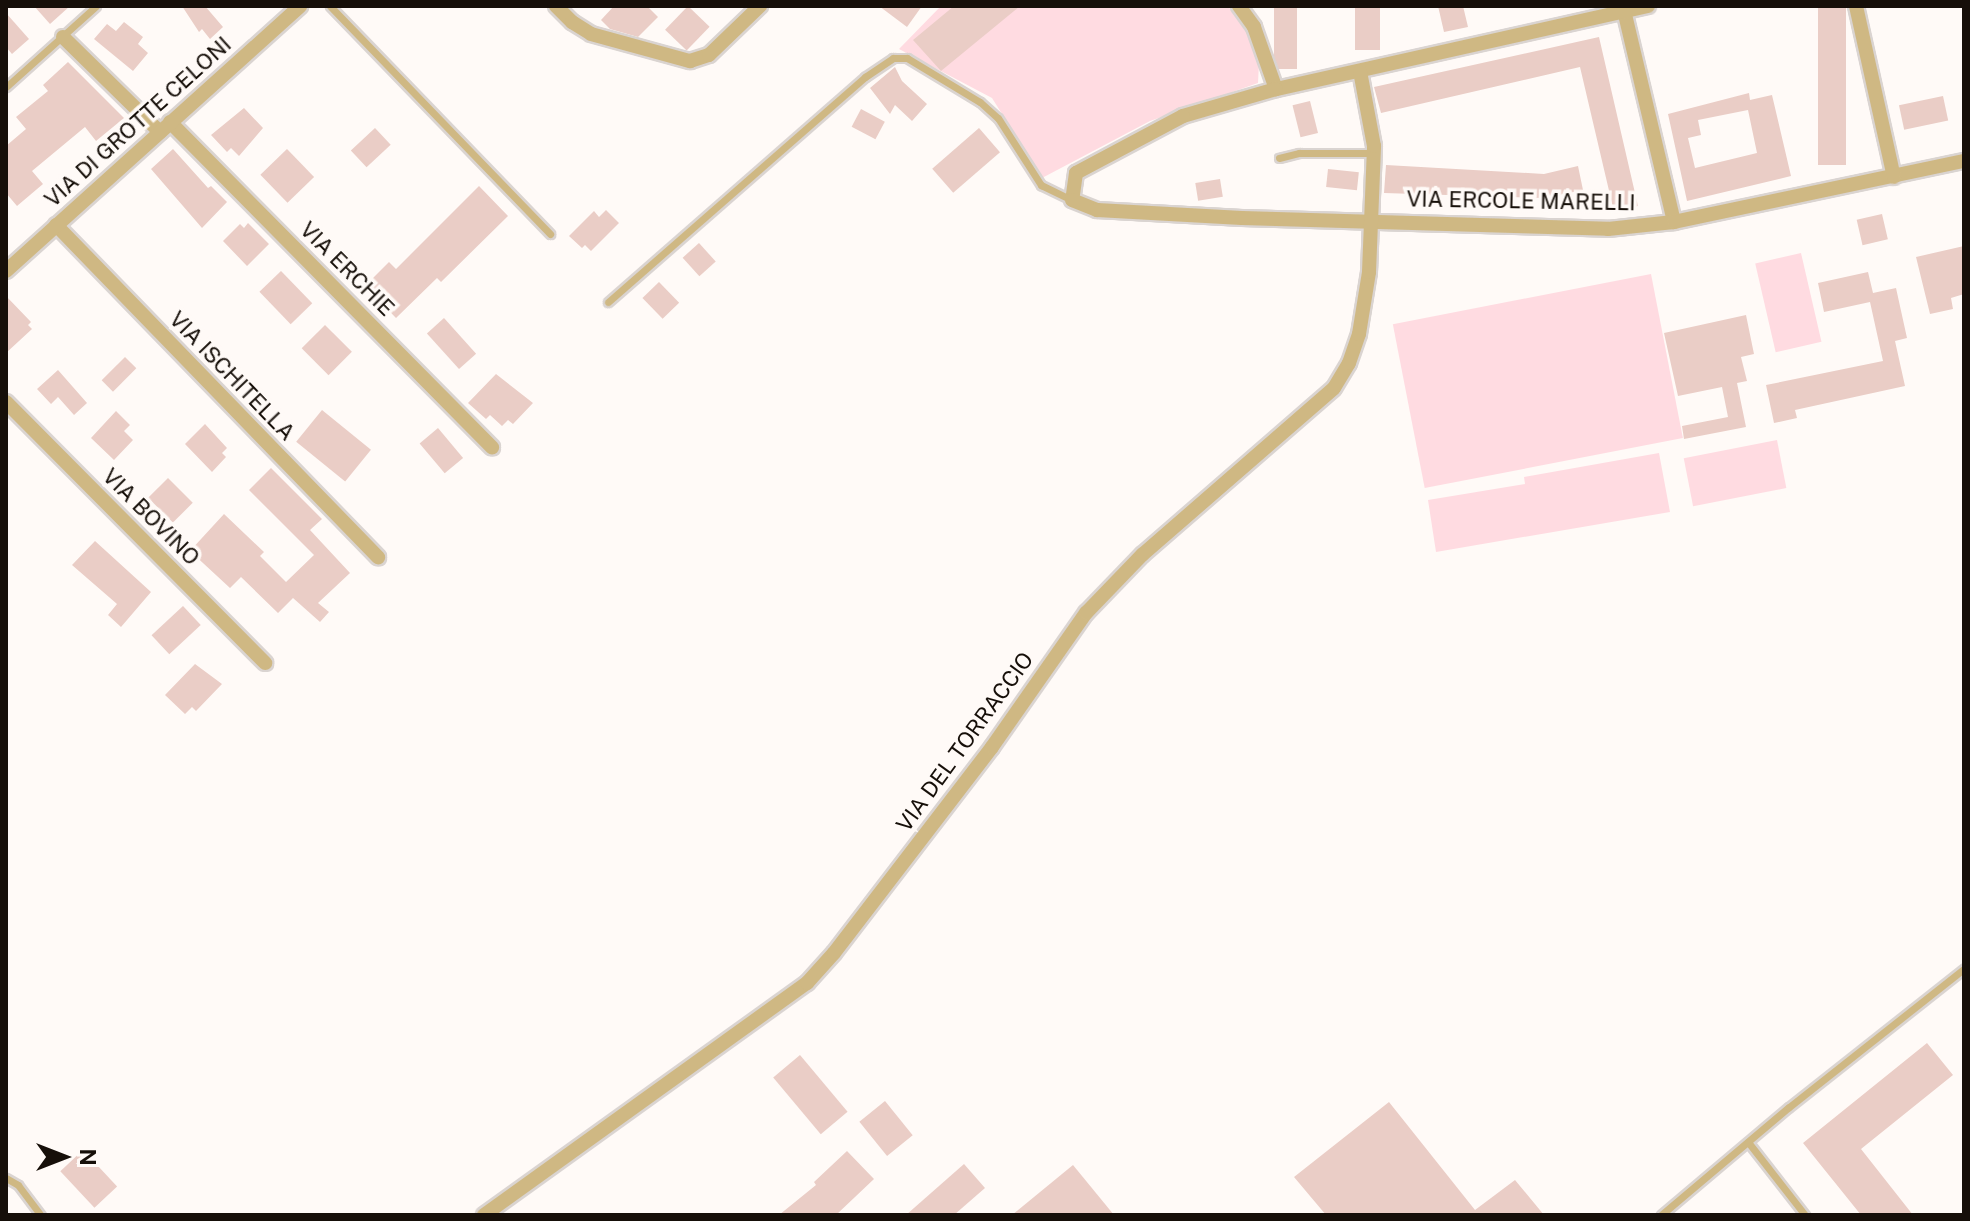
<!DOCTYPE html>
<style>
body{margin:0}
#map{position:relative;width:1970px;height:1221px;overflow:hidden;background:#fffaf7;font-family:"Public Sans",sans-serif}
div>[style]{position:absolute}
.green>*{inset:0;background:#ffdbe1;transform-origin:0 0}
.building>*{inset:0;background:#eacdc6;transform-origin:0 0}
.roads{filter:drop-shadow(2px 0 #dad4d1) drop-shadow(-2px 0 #dad4d1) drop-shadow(0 2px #dad4d1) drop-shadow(0 -2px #dad4d1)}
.service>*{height:7px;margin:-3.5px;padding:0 3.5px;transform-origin:3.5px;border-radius:3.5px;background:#cfb883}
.minor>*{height:14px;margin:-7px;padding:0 7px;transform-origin:7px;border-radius:7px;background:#cfb883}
span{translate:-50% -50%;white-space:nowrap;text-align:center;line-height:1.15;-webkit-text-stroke:7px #fffaf7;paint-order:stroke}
.street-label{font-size:22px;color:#160f09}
.frame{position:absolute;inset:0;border:8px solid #160f09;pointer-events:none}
.north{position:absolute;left:24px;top:1117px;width:80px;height:80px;-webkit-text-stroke:6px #fffaf7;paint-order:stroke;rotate:90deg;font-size:22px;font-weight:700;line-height:32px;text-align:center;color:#160f09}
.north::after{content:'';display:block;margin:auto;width:28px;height:36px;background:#160f09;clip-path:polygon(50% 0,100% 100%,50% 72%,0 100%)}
</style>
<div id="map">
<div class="green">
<div style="clip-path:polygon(941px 6px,1228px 6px,1251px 37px,1259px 63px,1258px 83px,1150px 121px,1042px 178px,992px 98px,899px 49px)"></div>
<div style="left:1801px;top:253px;width:91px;height:47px;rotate:77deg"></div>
<div style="left:1651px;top:274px;width:167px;height:263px;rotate:79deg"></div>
<div style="left:1777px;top:440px;width:49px;height:95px;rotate:79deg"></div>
<div style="clip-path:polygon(1659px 453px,1670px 512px,1436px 552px,1428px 500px,1525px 484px,1524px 477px)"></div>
</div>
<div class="building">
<div style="clip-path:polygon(34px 6px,70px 6px,50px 24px)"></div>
<div style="clip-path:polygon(182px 6px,205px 6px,223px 27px,210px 39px,202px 29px,199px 32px)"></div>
<div style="clip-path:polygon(614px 6px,647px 6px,658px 17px,638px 37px,610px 29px,601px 20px)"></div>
<div style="left:688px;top:6px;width:30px;height:33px;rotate:44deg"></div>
<div style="clip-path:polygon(879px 6px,922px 6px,907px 27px)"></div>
<div style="clip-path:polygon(954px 6px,1020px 6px,941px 71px,913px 40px)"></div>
<div style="left:1274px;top:6px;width:23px;height:63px"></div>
<div style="left:1355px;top:6px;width:25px;height:44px"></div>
<div style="clip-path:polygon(1438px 6px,1463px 6px,1468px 27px,1444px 32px)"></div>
<div style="left:1818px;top:6px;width:28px;height:159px"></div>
<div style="clip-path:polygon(6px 13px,29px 39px,12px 54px,6px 47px)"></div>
<div style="clip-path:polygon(124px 22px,143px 37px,138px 44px,148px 53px,133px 71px,94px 39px,107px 24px,116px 31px)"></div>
<div style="clip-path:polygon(1599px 37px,1638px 206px,1614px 212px,1580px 67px,1381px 113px,1374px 87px)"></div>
<div style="clip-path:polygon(68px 62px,124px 118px,96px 141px,85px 127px,32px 171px,43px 184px,17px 206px,6px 193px,6px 146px,26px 129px,16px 117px,48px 91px,43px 85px)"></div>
<div style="clip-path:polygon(895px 67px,902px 81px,927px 104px,912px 121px,895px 105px,890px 114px,870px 88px)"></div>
<div style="clip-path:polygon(evenodd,1749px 93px,1750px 100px,1772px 95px,1791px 176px,1687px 201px,1668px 114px,1749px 93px,1748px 110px,1757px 153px,1695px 168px,1688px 138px,1701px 135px,1698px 120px,1748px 110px)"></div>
<div style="left:1943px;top:96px;width:25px;height:45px;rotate:78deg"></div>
<div style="left:1310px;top:101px;width:33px;height:18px;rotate:76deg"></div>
<div style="clip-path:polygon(244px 108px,263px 128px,239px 156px,231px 148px,227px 152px,211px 135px)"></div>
<div style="left:861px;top:109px;width:27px;height:20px;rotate:28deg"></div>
<div style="left:375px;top:128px;width:23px;height:33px;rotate:47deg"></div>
<div style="left:979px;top:128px;width:32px;height:62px;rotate:49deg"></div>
<div style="clip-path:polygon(173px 149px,208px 188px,211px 186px,227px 202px,202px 228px,151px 169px)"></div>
<div style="left:287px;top:149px;width:39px;height:37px;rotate:46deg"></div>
<div style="clip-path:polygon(1386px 165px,1544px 174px,1578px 166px,1583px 190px,1544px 198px,1384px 193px)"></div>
<div style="left:1328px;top:169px;width:31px;height:18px;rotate:6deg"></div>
<div style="left:1220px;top:179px;width:18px;height:25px;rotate:81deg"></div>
<div style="clip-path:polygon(479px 186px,508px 216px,441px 282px,437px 278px,396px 318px,365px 286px,389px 262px,396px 269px)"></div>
<div style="clip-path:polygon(606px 210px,619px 223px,591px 251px,585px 245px,582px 248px,569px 236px,594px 211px,599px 217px)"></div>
<div style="left:1882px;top:214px;width:26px;height:26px;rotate:77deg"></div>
<div style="clip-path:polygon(248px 223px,269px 244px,247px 266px,223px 241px,240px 224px,244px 228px)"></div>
<div style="left:699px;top:243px;width:25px;height:22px;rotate:48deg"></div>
<div style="clip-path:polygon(1964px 246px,1964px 294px,1951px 298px,1953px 309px,1930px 314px,1916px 257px)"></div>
<div style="left:281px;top:271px;width:45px;height:30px;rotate:46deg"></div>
<div style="clip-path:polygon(1868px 272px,1873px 293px,1896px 288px,1907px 338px,1895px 341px,1905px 386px,1795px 410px,1797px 418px,1774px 423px,1766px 385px,1883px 361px,1870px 302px,1824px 312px,1818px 283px)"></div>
<div style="left:659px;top:282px;width:29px;height:23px;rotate:46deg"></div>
<div style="clip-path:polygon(6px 296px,31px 322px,28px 325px,32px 329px,6px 353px)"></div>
<div style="clip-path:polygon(1746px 315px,1754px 354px,1741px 357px,1747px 381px,1737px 383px,1746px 427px,1684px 439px,1682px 426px,1728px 417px,1722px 387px,1678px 396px,1664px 333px)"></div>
<div style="left:444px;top:318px;width:48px;height:23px;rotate:48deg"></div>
<div style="left:325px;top:325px;width:38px;height:33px;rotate:45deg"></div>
<div style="left:125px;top:357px;width:16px;height:33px;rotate:45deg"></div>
<div style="clip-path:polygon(58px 370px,87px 403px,74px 415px,58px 397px,51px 404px,37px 389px)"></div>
<div style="clip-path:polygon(496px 374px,533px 403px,513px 424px,508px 420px,502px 426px,490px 415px,486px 419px,468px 403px)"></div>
<div style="left:322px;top:410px;width:63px;height:41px;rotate:39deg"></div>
<div style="clip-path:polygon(116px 411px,130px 425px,124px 431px,133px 440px,114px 460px,91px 438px)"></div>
<div style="clip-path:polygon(205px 424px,227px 448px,222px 453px,226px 457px,212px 472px,185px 444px)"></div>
<div style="left:438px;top:428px;width:39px;height:24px;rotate:50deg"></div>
<div style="clip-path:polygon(271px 468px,322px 519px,310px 530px,350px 573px,318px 603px,329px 612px,320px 622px,293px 598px,278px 613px,241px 577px,230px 588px,190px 551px,224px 514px,264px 552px,260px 556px,286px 582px,314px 555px,249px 490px)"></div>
<div style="left:168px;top:478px;width:35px;height:28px;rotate:45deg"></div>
<div style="clip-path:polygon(95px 541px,151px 592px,121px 627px,108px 615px,117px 604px,72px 565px)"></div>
<div style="left:183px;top:606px;width:26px;height:43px;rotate:47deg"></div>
<div style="clip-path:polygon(195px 664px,222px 684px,196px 711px,192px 707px,185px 714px,165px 695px)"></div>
<div style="clip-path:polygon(1927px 1043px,1953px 1075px,1861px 1149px,1913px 1215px,1861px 1215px,1803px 1143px)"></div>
<div style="left:800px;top:1055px;width:74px;height:35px;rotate:50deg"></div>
<div style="left:885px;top:1101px;width:44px;height:33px;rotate:51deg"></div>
<div style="clip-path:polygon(1389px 1102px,1475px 1210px,1515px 1180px,1544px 1215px,1326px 1215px,1294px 1177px)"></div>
<div style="left:83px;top:1150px;width:50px;height:31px;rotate:47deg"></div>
<div style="clip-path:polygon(847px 1151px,874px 1179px,836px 1215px,779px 1215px,816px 1185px,814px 1182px)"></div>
<div style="clip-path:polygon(964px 1164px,985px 1188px,954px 1215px,906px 1215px)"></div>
<div style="clip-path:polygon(1073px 1165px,1114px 1215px,1012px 1215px)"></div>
</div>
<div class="roads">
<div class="service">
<div style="left:330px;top:6px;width:317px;rotate:46deg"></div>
<div style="left:6px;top:87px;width:121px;rotate:-42deg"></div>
<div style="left:1279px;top:158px;width:21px;rotate:-14deg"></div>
<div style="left:1299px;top:153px;width:75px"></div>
<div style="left:608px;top:302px;width:342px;rotate:-41.2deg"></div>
<div style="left:865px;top:77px;width:34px;rotate:-34deg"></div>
<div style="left:893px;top:58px;width:14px"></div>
<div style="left:907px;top:58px;width:85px;rotate:31.1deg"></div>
<div style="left:980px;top:102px;width:24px;rotate:42deg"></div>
<div style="left:998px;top:118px;width:80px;rotate:57.3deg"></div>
<div style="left:1041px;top:185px;width:34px;rotate:26deg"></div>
<div style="left:1748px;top:1142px;width:93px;rotate:52deg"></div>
<div style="left:6px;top:1178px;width:14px;rotate:30deg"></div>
<div style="left:18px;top:1185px;width:38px;rotate:53deg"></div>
<div style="left:1661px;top:1215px;width:167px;rotate:-40.2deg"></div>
<div style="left:1789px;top:1107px;width:223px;rotate:-38.3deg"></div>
</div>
<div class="minor">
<div style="left:556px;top:6px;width:23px;rotate:45deg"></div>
<div style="left:572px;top:22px;width:22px;rotate:32deg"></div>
<div style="left:591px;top:34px;width:103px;rotate:15.3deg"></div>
<div style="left:690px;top:61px;width:20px;rotate:-18deg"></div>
<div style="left:709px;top:55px;width:71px;rotate:-43.9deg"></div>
<div style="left:1239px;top:6px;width:26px;rotate:54deg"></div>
<div style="left:1254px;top:27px;width:66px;rotate:70.5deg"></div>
<div style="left:1623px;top:6px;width:222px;rotate:76.7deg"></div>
<div style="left:1648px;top:6px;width:381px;rotate:167.4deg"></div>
<div style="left:1276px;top:89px;width:97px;rotate:163.8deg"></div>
<div style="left:1183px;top:116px;width:121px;rotate:152deg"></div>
<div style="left:1076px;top:173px;width:27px;rotate:98deg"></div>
<div style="left:1072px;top:200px;width:27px;rotate:22deg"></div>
<div style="left:1097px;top:210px;width:145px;rotate:3.2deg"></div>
<div style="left:1242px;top:218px;width:366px;rotate:1.7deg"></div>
<div style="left:1608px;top:229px;width:66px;rotate:-6.1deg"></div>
<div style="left:1674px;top:222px;width:296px;rotate:-11.9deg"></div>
<div style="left:1856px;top:6px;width:175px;rotate:77.5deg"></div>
<div style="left:63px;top:37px;width:136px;rotate:44.4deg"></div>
<div style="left:170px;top:122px;width:458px;rotate:45.3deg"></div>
<div style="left:56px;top:225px;width:463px;rotate:45.9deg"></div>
<div style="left:6px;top:271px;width:396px;rotate:-42deg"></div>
<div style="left:6px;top:402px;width:368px;rotate:45.2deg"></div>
<div style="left:484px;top:1215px;width:398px;rotate:-35.7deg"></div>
<div style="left:807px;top:983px;width:40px;rotate:-48deg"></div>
<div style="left:834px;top:953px;width:260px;rotate:-52.5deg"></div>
<div style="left:992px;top:747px;width:164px;rotate:-55deg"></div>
<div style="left:1086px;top:613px;width:81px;rotate:-46deg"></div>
<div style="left:1142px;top:555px;width:254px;rotate:-41deg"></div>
<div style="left:1334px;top:388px;width:29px;rotate:-59deg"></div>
<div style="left:1349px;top:363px;width:31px;rotate:-71deg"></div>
<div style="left:1359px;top:334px;width:63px;rotate:-80.8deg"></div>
<div style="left:1369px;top:272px;width:126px;rotate:-87.7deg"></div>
<div style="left:1374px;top:146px;width:76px;rotate:-100.6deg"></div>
</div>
</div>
<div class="street-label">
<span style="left:138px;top:122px;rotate:-42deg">VIA DI GROTTE CELONI</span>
<span style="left:1521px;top:201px;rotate:1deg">VIA ERCOLE MARELLI</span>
<span style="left:347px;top:269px;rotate:45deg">VIA ERCHIE</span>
<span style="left:232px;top:376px;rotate:46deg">VIA ISCHITELLA</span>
<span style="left:151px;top:517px;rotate:45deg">VIA BOVINO</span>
<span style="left:965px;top:742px;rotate:-54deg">VIA DEL TORRACCIO</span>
</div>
<div class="frame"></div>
<div class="north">N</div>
</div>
